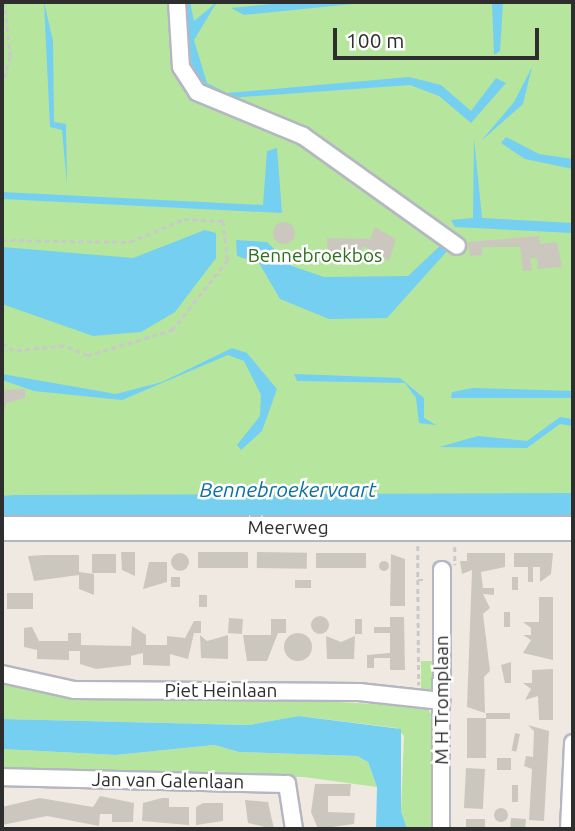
<!DOCTYPE html>
<style>
body{margin:0}
#map{position:relative;width:575px;height:831px;overflow:hidden;background:#efe9e1;font-family:Ubuntu,sans-serif}
div>[style]{position:absolute}
.green>*{inset:0;background:#b6e59e;transform-origin:0 0}
.water>*{inset:0;background:#75cff0}
.building>*{inset:0;background:#cbc7bf;transform-origin:0 0}
.round{border-radius:50%}
.path>*{height:2.5px;margin-top:-1.25px;transform-origin:0;background:repeating-linear-gradient(90deg,#c9c9c9 0 5px,transparent 0 8.5px)}
.roads{filter:drop-shadow(2px 0 #b4b7c1) drop-shadow(-2px 0 #b4b7c1) drop-shadow(0 2px #b4b7c1) drop-shadow(0 -2px #b4b7c1)}
.street>*{height:16px;margin:-8px;padding:0 8px;transform-origin:8px;border-radius:8px;background:#fff}
.secondary>*{height:23px;margin:-11.5px;padding:0 11.5px;transform-origin:11.5px;border-radius:11.5px;background:#fff}
span{translate:-50% -50%;white-space:nowrap;text-align:center;line-height:1.15;-webkit-text-stroke:5px #fff;paint-order:stroke}
.park-label{font-size:19px;color:#2c6e1b}
.street-label{font-size:19px;color:#2e2e2e}
.water-label{font-size:21px;color:#0d6fa3;font-style:italic}
.frame{position:absolute;inset:0;border:4px solid #2e2e2e;pointer-events:none}
.scale{position:absolute;left:333px;top:28px;width:206px;height:32px;box-sizing:border-box;border:4px solid #2e2e2e;border-top:0;padding-left:9px;font-size:21px;line-height:24px;white-space:nowrap;color:#2e2e2e;-webkit-text-stroke:5px #fff;paint-order:stroke}
</style>
<div id="map">
<div class="green">
<div style="left:2px;top:2px;width:571px;height:505px"></div>
<div style="clip-path:polygon(421px 661px,436px 661px,434px 687px,427px 691px,421px 691px)"></div>
<div style="clip-path:polygon(2px 683px,427px 707px,435px 721px,435px 829px,407px 829px,401px 811px,404px 736px,397px 728px,300px 716px,249px 725px,2px 719px)"></div>
<div style="clip-path:polygon(214px 745px,239px 752px,357px 756px,368px 762px,377px 787px,304px 777px,2px 773px,2px 749px,116px 755px)"></div>
</div>
<div class="water">
<div style="clip-path:polygon(44px 2px,53px 41px,54px 122px,66px 124px,67px 186px,62px 130px,50px 127px)"></div>
<div style="clip-path:polygon(190px 2px,194px 21px,217px 2px,194px 40px,207px 83px,227px 93px,409px 77px,441px 85px,471px 111px,496px 78px,506px 83px,471px 123px,439px 96px,410px 85px,229px 98px,211px 91px,192px 68px,184px 5px)"></div>
<div style="clip-path:polygon(290px 2px,372px 2px,244px 15px,231px 8px)"></div>
<div style="clip-path:polygon(492px 2px,503px 2px,500px 51px,494px 55px)"></div>
<div style="clip-path:polygon(532px 67px,523px 104px,481px 141px,514px 102px)"></div>
<div style="clip-path:polygon(506px 137px,539px 154px,573px 159px,573px 169px,525px 159px,501px 143px)"></div>
<div style="clip-path:polygon(474px 138px,482px 218px,573px 223px,573px 233px,455px 227px,451px 220px,473px 218px)"></div>
<div style="clip-path:polygon(277px 148px,282px 213px,2px 199px,2px 192px,263px 205px,267px 151px)"></div>
<div style="clip-path:polygon(205px 230px,216px 233px,216px 258px,175px 312px,141px 332px,93px 336px,2px 304px,2px 247px,133px 258px)"></div>
<div style="clip-path:polygon(236px 240px,267px 242px,292px 266px,324px 277px,408px 276px,442px 244px,449px 249px,387px 318px,329px 319px,280px 299px,259px 263px,237px 256px)"></div>
<div style="clip-path:polygon(232px 348px,247px 353px,277px 389px,262px 431px,241px 450px,237px 445px,260px 416px,261px 395px,244px 361px,228px 355px,122px 400px,34px 391px,2px 380px,2px 374px,116px 394px,162px 382px)"></div>
<div style="clip-path:polygon(294px 374px,400px 378px,424px 398px,424px 418px,436px 425px,419px 423px,416px 398px,405px 383px,297px 381px)"></div>
<div style="clip-path:polygon(473px 388px,573px 391px,573px 398px,451px 398px,452px 392px)"></div>
<div style="clip-path:polygon(560px 417px,573px 419px,573px 426px,560px 424px,527px 448px,439px 447px,478px 436px,527px 441px)"></div>
<div style="clip-path:polygon(573px 493px,573px 516px,2px 518px,2px 496px,15px 495px)"></div>
<div style="clip-path:polygon(299px 716px,401px 729px,401px 811px,407px 829px,376px 829px,377px 787px,368px 762px,357px 756px,239px 752px,214px 745px,116px 755px,2px 749px,2px 719px,249px 725px)"></div>
</div>
<div class="building">
<div class="round" style="left:273px;top:222px;width:22px;height:22px"></div>
<div style="clip-path:polygon(375px 227px,396px 239px,389px 261px,364px 246px,356px 255px,328px 254px,327px 238px,370px 239px)"></div>
<div style="clip-path:polygon(539px 236px,540px 244px,557px 242px,562px 267px,538px 269px,537px 258px,530px 258px,532px 270px,523px 271px,520px 247px,482px 247px,482px 255px,470px 256px,468px 242px)"></div>
<div style="clip-path:polygon(25px 389px,25px 398px,6px 403px,2px 422px,2px 390px)"></div>
<div style="clip-path:polygon(121px 552px,135px 552px,135px 576px,122px 570px)"></div>
<div style="left:198px;top:552px;width:50px;height:16px"></div>
<div style="left:257px;top:552px;width:50px;height:16px;rotate:1deg"></div>
<div class="round" style="left:171px;top:553px;width:18px;height:18px"></div>
<div style="left:316px;top:553px;width:50px;height:15px"></div>
<div style="clip-path:polygon(467px 553px,505px 553px,505px 567px,481px 572px,483px 588px,494px 588px,494px 595px,483px 594px,490px 608px,483px 614px,490px 671px,484px 677px,485px 713px,467px 707px,472px 570px,462px 574px,460px 561px,467px 561px)"></div>
<div style="clip-path:polygon(514px 553px,553px 553px,551px 574px,540px 582px,540px 567px,533px 567px,533px 582px,528px 582px,528px 567px,514px 567px)"></div>
<div style="left:92px;top:554px;width:24px;height:19px"></div>
<div style="clip-path:polygon(391px 554px,405px 559px,405px 606px,390px 606px)"></div>
<div style="clip-path:polygon(44px 555px,79px 555px,79px 572px,94px 574px,94px 595px,79px 589px,79px 575px,34px 581px,28px 556px)"></div>
<div class="round" style="left:379px;top:561px;width:10px;height:10px"></div>
<div style="clip-path:polygon(149px 562px,167px 562px,167px 582px,143px 589px)"></div>
<div style="left:171px;top:577px;width:9px;height:10px"></div>
<div style="left:512px;top:577px;width:6px;height:13px"></div>
<div style="left:295px;top:580px;width:16px;height:8px"></div>
<div style="left:7px;top:593px;width:26px;height:16px"></div>
<div style="left:199px;top:595px;width:8px;height:12px"></div>
<div style="clip-path:polygon(539px 597px,553px 597px,553px 660px,523px 653px,531px 640px,523px 635px,531px 635px,531px 628px,523px 622px,539px 622px)"></div>
<div style="left:504px;top:612px;width:6px;height:15px"></div>
<div class="round" style="left:311px;top:616px;width:18px;height:18px"></div>
<div style="clip-path:polygon(390px 617px,404px 617px,405px 670px,390px 670px,390px 658px,374px 658px,374px 668px,367px 668px,367px 655px,390px 653px,390px 633px,374px 633px,374px 627px,390px 627px)"></div>
<div style="left:229px;top:618px;width:14px;height:15px;rotate:4deg"></div>
<div style="clip-path:polygon(271px 619px,286px 619px,286px 633px,278px 633px,267px 661px,247px 661px,243px 635px,271px 635px)"></div>
<div style="left:355px;top:619px;width:7px;height:15px"></div>
<div style="clip-path:polygon(194px 621px,201px 621px,201px 633px,194px 633px,188px 659px,170px 654px,170px 666px,143px 665px,143px 653px,131px 656px,131px 665px,96px 669px,80px 664px,80px 651px,69px 651px,69px 660px,37px 659px,37px 650px,24px 647px,24px 628px,32px 627px,39px 641px,68px 641px,68px 633px,81px 633px,81px 645px,131px 646px,132px 626px,146px 635px,146px 645px,167px 645px,167px 636px,185px 638px)"></div>
<div class="round" style="left:284px;top:633px;width:28px;height:28px"></div>
<div style="clip-path:polygon(200px 635px,207px 641px,228px 635px,228px 659px,201px 658px)"></div>
<div style="clip-path:polygon(326px 636px,341px 642px,355px 636px,354px 659px,327px 659px)"></div>
<div style="clip-path:polygon(511px 662px,511px 683px,505px 683px,501px 665px)"></div>
<div style="clip-path:polygon(553px 669px,553px 720px,539px 720px,538px 696px,525px 700px,531px 689px,523px 683px,532px 683px,532px 670px)"></div>
<div style="left:486px;top:713px;width:24px;height:6px"></div>
<div style="left:467px;top:718px;width:19px;height:40px"></div>
<div style="clip-path:polygon(528px 725px,549px 731px,544px 821px,529px 820px,532px 769px,524px 766px,526px 756px,533px 757px,534px 731px)"></div>
<div style="left:515px;top:733px;width:5px;height:18px;rotate:11deg"></div>
<div style="left:497px;top:758px;width:14px;height:12px"></div>
<div style="left:466px;top:768px;width:19px;height:40px;rotate:3deg"></div>
<div style="clip-path:polygon(315px 784px,351px 784px,350px 796px,328px 796px,328px 812px,355px 813px,354px 824px,318px 829px,311px 812px)"></div>
<div style="left:512px;top:785px;width:6px;height:17px"></div>
<div style="clip-path:polygon(100px 796px,134px 803px,133px 822px,112px 822px,112px 814px,100px 814px,99px 826px,47px 816px,2px 825px,2px 807px,40px 798px,93px 807px)"></div>
<div style="clip-path:polygon(162px 798px,169px 798px,169px 807px,189px 807px,189px 825px,142px 821px,143px 803px)"></div>
<div style="clip-path:polygon(245px 800px,268px 802px,274px 829px,248px 823px)"></div>
<div style="clip-path:polygon(203px 803px,223px 803px,223px 821px,196px 825px,196px 807px)"></div>
<div class="round" style="left:494px;top:808px;width:14px;height:14px"></div>
<div style="left:511px;top:818px;width:15px;height:11px;rotate:4deg"></div>
<div style="left:466px;top:819px;width:19px;height:10px"></div>
</div>
<div class="path">
<div style="left:2px;top:86px;width:30px;rotate:-75deg"></div>
<div style="left:10px;top:57px;width:55px;rotate:-96.2deg"></div>
<div style="left:2px;top:240px;width:128px;rotate:0.9deg"></div>
<div style="left:130px;top:242px;width:59px;rotate:-23.1deg"></div>
<div style="left:184px;top:219px;width:39px;rotate:3deg"></div>
<div style="left:223px;top:221px;width:39px;rotate:83deg"></div>
<div style="left:228px;top:260px;width:89px;rotate:128.2deg"></div>
<div style="left:173px;top:330px;width:89px;rotate:163deg"></div>
<div style="left:88px;top:356px;width:26px;rotate:-157deg"></div>
<div style="left:64px;top:346px;width:51px;rotate:174.4deg"></div>
<div style="left:13px;top:351px;width:14px;rotate:-144deg"></div>
<div style="left:418px;top:546px;width:34px;rotate:90deg"></div>
<div style="left:418px;top:580px;width:8px"></div>
<div style="left:455px;top:547px;width:18px;rotate:90deg"></div>
<div style="left:418px;top:580px;width:105px;rotate:89.5deg"></div>
</div>
<div class="roads">
<div class="street">
<div style="left:177px;top:2px;width:65px;rotate:86.5deg"></div>
<div style="left:181px;top:67px;width:30px;rotate:57deg"></div>
<div style="left:197px;top:92px;width:115px;rotate:22.5deg"></div>
<div style="left:303px;top:136px;width:189px;rotate:35.5deg"></div>
<div style="left:2px;top:674px;width:74px;rotate:12.5deg"></div>
<div style="left:74px;top:690px;width:285px;rotate:0.4deg"></div>
<div style="left:359px;top:692px;width:83px;rotate:6.2deg"></div>
<div style="left:2px;top:777px;width:285px;rotate:1.4deg"></div>
<div style="left:287px;top:784px;width:46px;rotate:81.2deg"></div>
<div style="left:441px;top:829px;width:259px;rotate:-89.8deg"></div>
<div style="left:569px;top:829px;width:86px;rotate:-87.3deg"></div>
</div>
<div class="secondary">
<div style="left:2px;top:528px;width:571px"></div>
</div>
</div>
<div class="park-label">
<span style="left:315px;top:256px">Bennebroekbos</span>
</div>
<div class="street-label">
<span style="left:288px;top:528px">Meerweg</span>
<span style="left:221px;top:691px">Piet Heinlaan</span>
<span style="left:442px;top:700px;rotate:-90deg">M H Tromplaan</span>
<span style="left:168px;top:781px;rotate:1deg">Jan van Galenlaan</span>
</div>
<div class="water-label">
<span style="left:288px;top:489px">Bennebroekervaart</span>
</div>
<div class="frame"></div>
<div class="scale">100 m</div>
</div>
